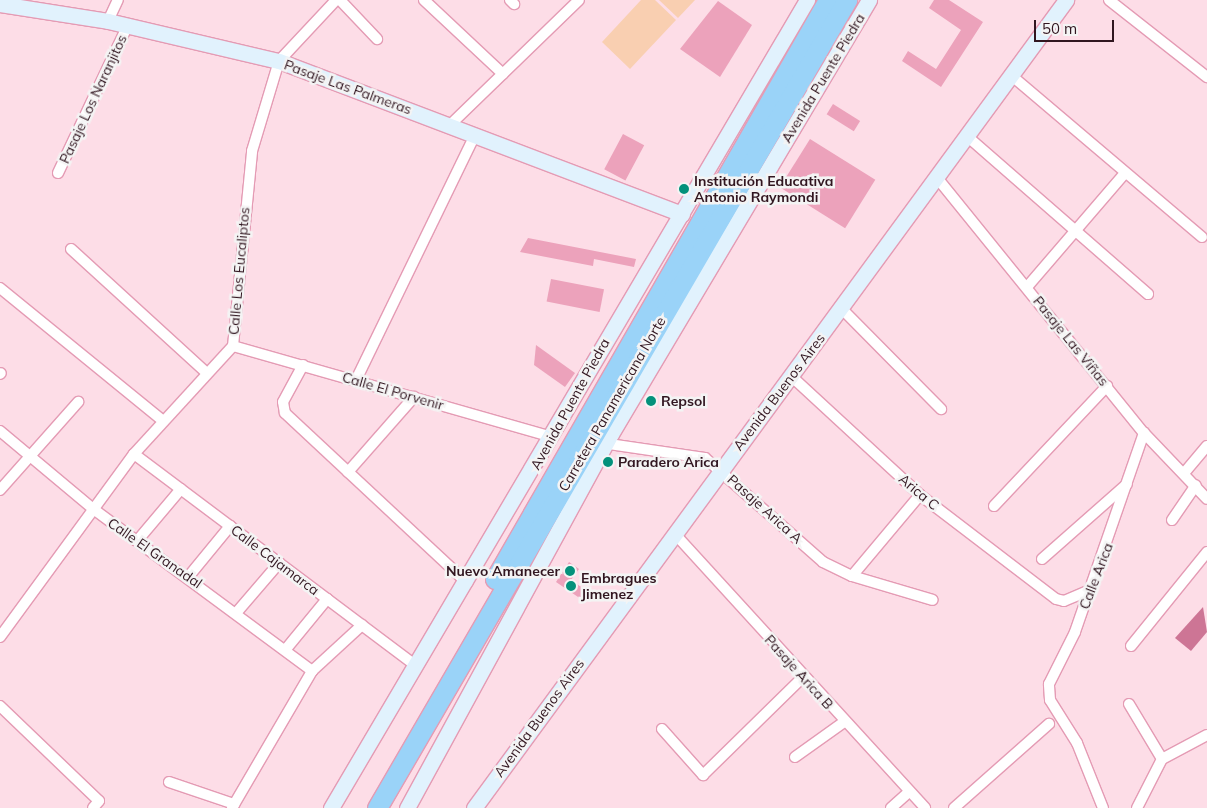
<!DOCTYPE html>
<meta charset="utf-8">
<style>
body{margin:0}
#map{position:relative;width:1207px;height:808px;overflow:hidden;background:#fddde7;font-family:Mulish,sans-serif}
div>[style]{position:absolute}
.green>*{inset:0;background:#f9cfb1}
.water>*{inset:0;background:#cd7595}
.building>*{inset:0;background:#eca2bb;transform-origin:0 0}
.roads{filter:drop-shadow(1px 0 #e49bb4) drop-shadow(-1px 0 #e49bb4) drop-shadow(0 1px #e49bb4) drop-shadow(0 -1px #e49bb4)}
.street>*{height:10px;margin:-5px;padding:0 5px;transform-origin:5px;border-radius:5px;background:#fff}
.secondary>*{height:15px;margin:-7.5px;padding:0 7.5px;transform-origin:7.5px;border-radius:7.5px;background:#e1f2fd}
.highway>*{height:19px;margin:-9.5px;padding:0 9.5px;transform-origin:9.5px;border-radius:9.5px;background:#9ad3f8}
.dots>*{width:14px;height:14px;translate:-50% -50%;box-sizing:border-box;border:2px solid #f4f4f4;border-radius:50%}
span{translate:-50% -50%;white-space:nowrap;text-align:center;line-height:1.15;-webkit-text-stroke:5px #f4f4f4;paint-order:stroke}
.street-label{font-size:14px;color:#311620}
.poi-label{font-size:14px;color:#311620;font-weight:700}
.left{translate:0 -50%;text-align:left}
.right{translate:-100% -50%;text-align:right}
.scale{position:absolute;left:1034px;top:20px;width:80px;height:22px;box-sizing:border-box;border:2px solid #311620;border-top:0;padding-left:6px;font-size:15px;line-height:18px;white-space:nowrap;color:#311620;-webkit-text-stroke:4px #f4f4f4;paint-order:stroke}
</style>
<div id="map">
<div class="green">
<div style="clip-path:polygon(641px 0,655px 0,676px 20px,630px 69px,602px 42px)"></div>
<div style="clip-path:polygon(659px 0,695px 0,678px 18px)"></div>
</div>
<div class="water">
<div style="clip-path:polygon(1203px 607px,1207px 632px,1191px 651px,1175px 638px)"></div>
</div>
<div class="building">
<div style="clip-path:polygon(934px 0,949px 0,983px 22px,941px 87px,902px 61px,908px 51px,936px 69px,961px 30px,929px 8px)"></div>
<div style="clip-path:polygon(718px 1px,752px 25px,720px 77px,680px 49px)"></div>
<div style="left:833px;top:104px;width:32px;height:12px;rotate:32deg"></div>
<div style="left:623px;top:134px;width:24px;height:40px;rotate:28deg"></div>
<div style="left:810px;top:139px;width:77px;height:57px;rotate:32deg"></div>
<div style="clip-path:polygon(528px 238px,636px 259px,634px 267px,594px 259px,593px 266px,520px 252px)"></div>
<div style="left:551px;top:279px;width:54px;height:23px;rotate:11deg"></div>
<div style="clip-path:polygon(536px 345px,575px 373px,565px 387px,534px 365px)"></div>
<div style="clip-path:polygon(569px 562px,579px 569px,571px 580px,587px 591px,581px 599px,556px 582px)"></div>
</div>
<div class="roads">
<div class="street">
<div style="left:340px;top:0;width:54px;rotate:46.5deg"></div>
<div style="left:424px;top:0;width:108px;rotate:43.1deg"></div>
<div style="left:510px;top:0;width:6px;rotate:45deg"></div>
<div style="left:1109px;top:0;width:125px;rotate:38.2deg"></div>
<div style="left:108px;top:21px;width:23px;rotate:-65deg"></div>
<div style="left:1012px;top:76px;width:249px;rotate:40.3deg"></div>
<div style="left:451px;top:124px;width:178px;rotate:-44.1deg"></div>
<div style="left:968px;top:137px;width:239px;rotate:41.1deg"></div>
<div style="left:58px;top:173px;width:164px;rotate:-64.7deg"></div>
<div style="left:938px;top:179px;width:327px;rotate:51deg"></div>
<div style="left:1144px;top:433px;width:91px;rotate:46.3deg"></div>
<div style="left:71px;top:249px;width:184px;rotate:42.4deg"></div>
<div style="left:1027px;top:287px;width:150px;rotate:-49.3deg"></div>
<div style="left:0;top:288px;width:210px;rotate:39.2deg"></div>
<div style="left:842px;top:309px;width:141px;rotate:45.3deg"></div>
<div style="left:233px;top:346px;width:332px;rotate:15.9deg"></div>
<div style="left:303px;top:365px;width:42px;rotate:118.4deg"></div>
<div style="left:283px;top:402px;width:11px;rotate:80deg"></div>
<div style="left:285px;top:413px;width:249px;rotate:43deg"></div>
<div style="left:0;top:374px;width:1px;rotate:-45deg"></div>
<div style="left:790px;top:375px;width:177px;rotate:42.7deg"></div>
<div style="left:920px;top:495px;width:171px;rotate:37.4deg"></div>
<div style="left:1056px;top:599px;width:8px;rotate:14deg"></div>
<div style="left:1064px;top:601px;width:28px;rotate:-23deg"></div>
<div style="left:356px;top:380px;width:272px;rotate:-64.1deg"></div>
<div style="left:0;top:431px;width:120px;rotate:39.9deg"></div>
<div style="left:92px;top:508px;width:274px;rotate:36.5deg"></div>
<div style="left:602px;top:443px;width:104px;rotate:8.3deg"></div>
<div style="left:705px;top:458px;width:157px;rotate:41.4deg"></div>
<div style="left:823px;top:562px;width:32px;rotate:26deg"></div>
<div style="left:852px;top:576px;width:84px;rotate:16.5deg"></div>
<div style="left:134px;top:454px;width:353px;rotate:36.9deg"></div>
<div style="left:348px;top:472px;width:100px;rotate:-48.7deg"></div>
<div style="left:1185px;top:472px;width:34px;rotate:-50deg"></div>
<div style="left:0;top:490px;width:118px;rotate:-48.4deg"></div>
<div style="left:994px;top:506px;width:165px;rotate:-46.7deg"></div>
<div style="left:1172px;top:520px;width:42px;rotate:-55.6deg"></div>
<div style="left:675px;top:534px;width:371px;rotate:47.6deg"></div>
<div style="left:137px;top:541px;width:68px;rotate:-49.8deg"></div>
<div style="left:1042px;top:559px;width:113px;rotate:-41.4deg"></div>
<div style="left:189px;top:576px;width:65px;rotate:-50.6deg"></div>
<div style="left:852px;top:576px;width:106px;rotate:-50deg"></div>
<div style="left:237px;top:612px;width:65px;rotate:-49.4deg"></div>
<div style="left:0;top:637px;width:227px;rotate:-53.8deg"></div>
<div style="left:134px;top:454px;width:147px;rotate:-47.5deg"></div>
<div style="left:233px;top:346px;width:196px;rotate:-84.4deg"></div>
<div style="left:252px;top:151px;width:94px;rotate:-73.3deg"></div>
<div style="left:279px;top:61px;width:83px;rotate:-46.9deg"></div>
<div style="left:1131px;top:646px;width:121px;rotate:-51deg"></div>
<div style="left:286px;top:649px;width:65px;rotate:-50.6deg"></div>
<div style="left:1129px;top:704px;width:64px;rotate:59deg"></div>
<div style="left:0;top:706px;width:137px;rotate:43.8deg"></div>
<div style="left:99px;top:801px;width:9px;rotate:131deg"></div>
<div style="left:662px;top:729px;width:62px;rotate:48.3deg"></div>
<div style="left:703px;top:775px;width:140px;rotate:-44.4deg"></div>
<div style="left:795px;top:757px;width:60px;rotate:-35.5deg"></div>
<div style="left:169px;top:782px;width:69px;rotate:18.7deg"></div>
<div style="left:232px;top:808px;width:159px;rotate:-59.7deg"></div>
<div style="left:312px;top:671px;width:68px;rotate:-42.6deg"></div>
<div style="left:891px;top:808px;width:24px;rotate:-42deg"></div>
<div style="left:954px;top:808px;width:127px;rotate:-41.5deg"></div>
<div style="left:1103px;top:808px;width:70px;rotate:-111.8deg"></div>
<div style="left:1077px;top:743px;width:51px;rotate:-122.1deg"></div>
<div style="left:1050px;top:700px;width:16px;rotate:-94deg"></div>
<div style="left:1049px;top:684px;width:58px;rotate:-63.4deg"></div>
<div style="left:1075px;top:632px;width:211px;rotate:-70.9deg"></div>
<div style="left:1137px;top:808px;width:55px;rotate:-63deg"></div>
<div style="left:1162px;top:759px;width:51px;rotate:-28.1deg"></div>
</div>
<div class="secondary">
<div style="left:0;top:4px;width:109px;rotate:8.9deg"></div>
<div style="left:108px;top:21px;width:176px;rotate:13.2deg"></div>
<div style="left:279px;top:61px;width:431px;rotate:20.8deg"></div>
<div style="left:331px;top:808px;width:938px;rotate:-59.5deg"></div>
<div style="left:407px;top:808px;width:426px;rotate:-61.4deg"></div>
<div style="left:611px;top:434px;width:505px;rotate:-59.27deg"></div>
<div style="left:474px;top:808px;width:1002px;rotate:-53.77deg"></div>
</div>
<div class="highway">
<div style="left:495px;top:579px;width:668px;rotate:-60.1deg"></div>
<div style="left:377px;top:808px;width:935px;rotate:-59.81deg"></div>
</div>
</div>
<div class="dots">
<div style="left:684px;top:189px;background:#03917b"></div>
<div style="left:651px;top:401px;background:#03917b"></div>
<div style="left:608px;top:462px;background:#03917b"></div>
<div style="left:570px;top:571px;background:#03917b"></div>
<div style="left:571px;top:586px;background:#03917b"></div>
</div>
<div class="street-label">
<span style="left:823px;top:78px;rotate:-59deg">Avenida Puente Piedra</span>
<span style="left:348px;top:87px;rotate:20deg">Pasaje Las Palmeras</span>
<span style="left:93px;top:99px;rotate:-65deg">Pasaje Los Naranjitos</span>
<span style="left:239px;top:271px;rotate:-85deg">Calle Los Eucaliptos</span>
<span style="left:1071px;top:341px;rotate:51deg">Pasaje Las Viñas</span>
<span style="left:393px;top:391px;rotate:16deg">Calle El Porvenir</span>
<span style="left:779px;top:392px;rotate:-53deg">Avenida Buenos Aires</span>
<span style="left:570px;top:404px;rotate:-61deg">Avenida Puente Piedra</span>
<span style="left:612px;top:404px;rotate:-60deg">Carretera Panamericana Norte</span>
<span style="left:919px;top:492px;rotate:40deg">Arica C</span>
<span style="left:765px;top:509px;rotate:42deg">Pasaje Arica A</span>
<span style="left:155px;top:553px;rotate:35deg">Calle El Granadal</span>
<span style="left:275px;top:560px;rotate:37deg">Calle Cajamarca</span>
<span style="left:1096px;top:576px;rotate:-69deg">Calle Arica</span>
<span style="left:799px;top:672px;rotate:48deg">Pasaje Arica B</span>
<span style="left:539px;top:718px;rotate:-54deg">Avenida Buenos Aires</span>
</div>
<div class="poi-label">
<span class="left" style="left:694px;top:189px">Institución Educativa<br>Antonio Raymondi</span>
<span class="left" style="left:661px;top:401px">Repsol</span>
<span class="left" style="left:618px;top:462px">Paradero Arica</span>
<span class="right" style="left:560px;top:571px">Nuevo Amanecer</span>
<span class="left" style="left:581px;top:586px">Embragues<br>Jimenez</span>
</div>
<div class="scale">50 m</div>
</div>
